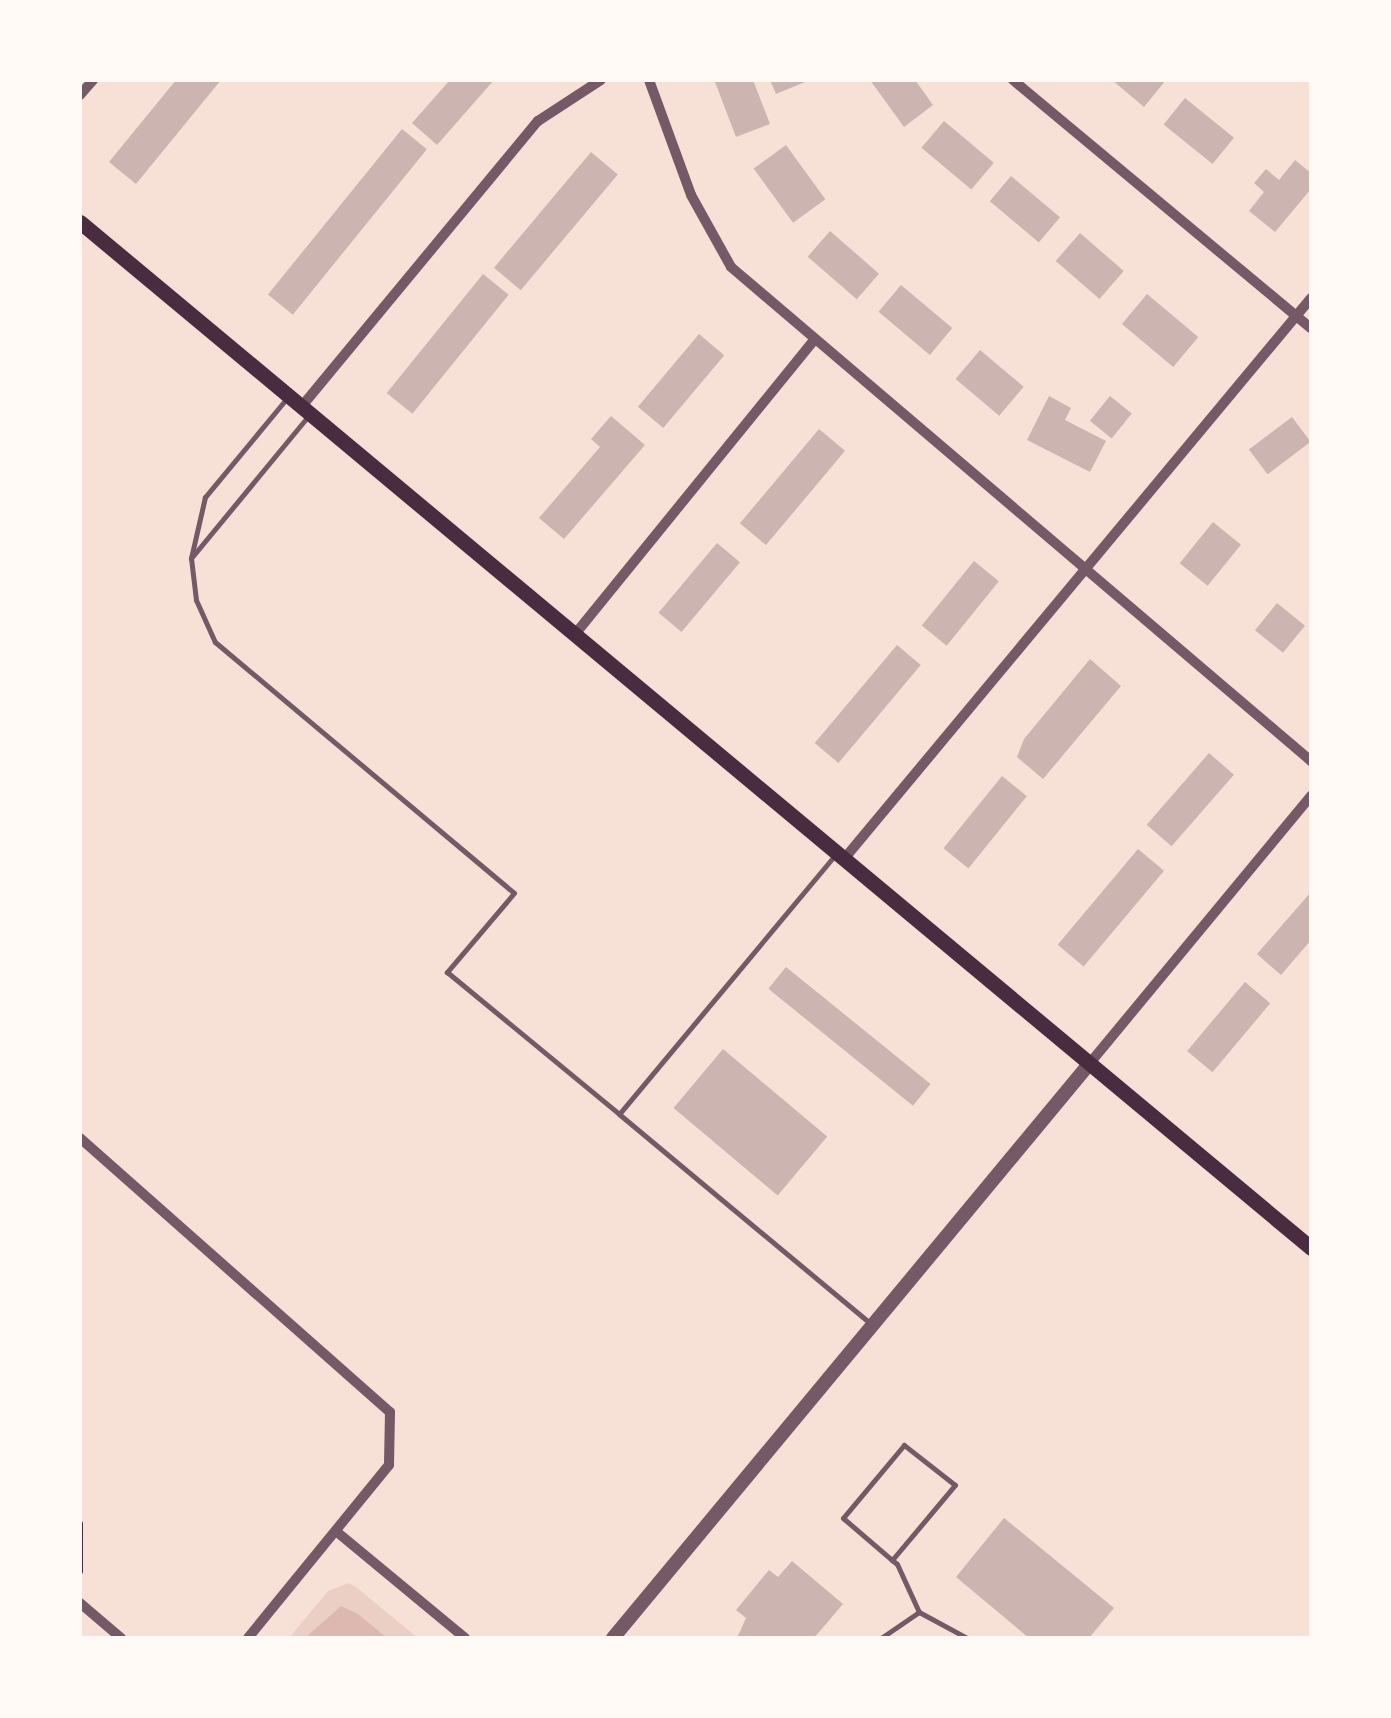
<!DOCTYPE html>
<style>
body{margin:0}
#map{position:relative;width:1391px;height:1718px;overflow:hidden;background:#f7e1d7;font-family:Cabin,sans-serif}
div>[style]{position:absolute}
.green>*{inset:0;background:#ebcfc5}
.water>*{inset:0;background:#dcb8b0}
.building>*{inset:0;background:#ccb4b1;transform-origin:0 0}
.path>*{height:5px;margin:-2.5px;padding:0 2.5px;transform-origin:2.5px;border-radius:2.5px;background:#4a2c40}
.service>*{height:5px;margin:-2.5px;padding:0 2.5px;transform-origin:2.5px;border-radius:2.5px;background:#755966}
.minor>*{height:10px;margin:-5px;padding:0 5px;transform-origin:5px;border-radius:5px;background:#755966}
.tertiary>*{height:14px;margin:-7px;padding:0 7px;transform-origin:7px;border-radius:7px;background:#755966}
.secondary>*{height:15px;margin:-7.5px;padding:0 7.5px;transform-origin:7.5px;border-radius:7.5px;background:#4a2c40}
span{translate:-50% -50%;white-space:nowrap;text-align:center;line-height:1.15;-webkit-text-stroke:8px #fffaf5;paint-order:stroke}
.frame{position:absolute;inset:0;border:82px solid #fffaf5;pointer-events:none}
</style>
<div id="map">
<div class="green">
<div style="clip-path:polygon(349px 1583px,356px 1587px,418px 1638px,289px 1638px,328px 1591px)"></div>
</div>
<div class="water">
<div style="clip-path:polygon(341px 1606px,358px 1614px,387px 1638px,305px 1638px)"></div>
</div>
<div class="building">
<div style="clip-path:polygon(176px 80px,221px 80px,136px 184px,109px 162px)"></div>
<div style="clip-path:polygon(450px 80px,494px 80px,437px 145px,412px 123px)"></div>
<div style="clip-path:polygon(753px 80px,770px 124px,736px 137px,715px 82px)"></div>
<div style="clip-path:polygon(770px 80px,810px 80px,776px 94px)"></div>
<div style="clip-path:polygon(870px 80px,915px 80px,933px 105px,904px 127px)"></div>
<div style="clip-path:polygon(1112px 80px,1166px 80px,1144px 107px)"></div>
<div style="left:1185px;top:98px;width:63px;height:34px;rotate:39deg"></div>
<div style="left:944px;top:121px;width:65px;height:35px;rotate:40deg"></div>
<div style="left:402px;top:129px;width:32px;height:213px;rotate:39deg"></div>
<div style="left:786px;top:145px;width:67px;height:40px;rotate:54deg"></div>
<div style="left:591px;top:152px;width:35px;height:151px;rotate:40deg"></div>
<div style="clip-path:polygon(1295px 160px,1311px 173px,1311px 189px,1275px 232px,1249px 211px,1264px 192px,1254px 183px,1266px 169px,1279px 180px)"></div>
<div style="left:1011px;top:176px;width:64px;height:33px;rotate:40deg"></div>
<div style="left:830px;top:231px;width:65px;height:34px;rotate:41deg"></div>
<div style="left:1080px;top:233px;width:58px;height:37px;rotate:41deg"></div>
<div style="left:483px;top:274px;width:33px;height:153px;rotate:39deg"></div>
<div style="left:901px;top:285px;width:67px;height:35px;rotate:40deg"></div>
<div style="left:1147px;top:294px;width:67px;height:39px;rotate:40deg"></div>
<div style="left:699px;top:334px;width:33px;height:95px;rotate:40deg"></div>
<div style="left:980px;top:350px;width:57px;height:38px;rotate:40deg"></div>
<div style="clip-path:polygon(1049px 396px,1071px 408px,1065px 420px,1106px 441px,1090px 472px,1027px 440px)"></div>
<div style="left:1110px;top:396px;width:28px;height:32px;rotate:39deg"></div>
<div style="clip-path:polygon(611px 416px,645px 445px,564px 539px,539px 518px,600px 447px,591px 439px)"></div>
<div style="left:1292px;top:417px;width:31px;height:54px;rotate:53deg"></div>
<div style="left:819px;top:429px;width:34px;height:123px;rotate:40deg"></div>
<div style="left:1213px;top:522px;width:36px;height:53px;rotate:39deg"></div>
<div style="left:717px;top:543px;width:30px;height:91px;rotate:40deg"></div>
<div style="left:974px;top:561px;width:32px;height:83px;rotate:39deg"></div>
<div style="left:1277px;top:603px;width:36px;height:35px;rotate:39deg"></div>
<div style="left:897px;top:645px;width:31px;height:128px;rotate:40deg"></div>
<div style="clip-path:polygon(1090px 659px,1121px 686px,1043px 779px,1017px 757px,1024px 739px)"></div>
<div style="left:1209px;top:753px;width:33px;height:95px;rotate:41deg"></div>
<div style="left:1002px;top:776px;width:32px;height:93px;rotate:39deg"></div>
<div style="left:1138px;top:849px;width:34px;height:125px;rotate:40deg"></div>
<div style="clip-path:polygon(1311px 892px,1311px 940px,1281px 975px,1257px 954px)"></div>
<div style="left:786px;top:967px;width:186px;height:28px;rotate:39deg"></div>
<div style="left:1245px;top:982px;width:33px;height:90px;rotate:40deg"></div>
<div style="left:723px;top:1049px;width:136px;height:77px;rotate:40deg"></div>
<div style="clip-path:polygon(1004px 1518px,1114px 1608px,1089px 1638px,1029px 1638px,956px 1577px)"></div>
<div style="clip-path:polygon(792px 1561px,843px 1604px,814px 1638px,737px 1638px,746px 1618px,736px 1610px,769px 1570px,778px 1577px)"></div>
</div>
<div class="path">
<div style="left:80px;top:1523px;width:48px;rotate:90deg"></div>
</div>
<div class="service">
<div style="left:287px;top:398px;width:129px;rotate:129.6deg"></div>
<div style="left:205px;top:497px;width:63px;rotate:102.9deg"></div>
<div style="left:191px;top:558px;width:42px;rotate:83.2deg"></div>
<div style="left:196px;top:600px;width:46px;rotate:65.7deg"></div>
<div style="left:215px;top:642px;width:390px;rotate:40deg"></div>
<div style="left:514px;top:893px;width:104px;rotate:130.3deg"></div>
<div style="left:447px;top:972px;width:223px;rotate:39.5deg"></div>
<div style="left:192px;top:557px;width:184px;rotate:-50.5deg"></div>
<div style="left:835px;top:855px;width:337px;rotate:129.8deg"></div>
<div style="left:619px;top:1114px;width:325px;rotate:39.8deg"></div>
<div style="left:892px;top:1560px;width:98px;rotate:-50deg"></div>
<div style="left:955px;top:1485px;width:65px;rotate:-141.9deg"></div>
<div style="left:904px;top:1445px;width:95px;rotate:129.9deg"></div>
<div style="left:843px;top:1518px;width:65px;rotate:40.6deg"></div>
<div style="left:892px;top:1560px;width:6px;rotate:39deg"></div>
<div style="left:897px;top:1564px;width:53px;rotate:65.4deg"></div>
<div style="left:881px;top:1638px;width:46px;rotate:-34.4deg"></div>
<div style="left:919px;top:1612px;width:55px;rotate:28.4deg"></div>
</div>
<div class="minor">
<div style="left:649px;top:80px;width:122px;rotate:69.9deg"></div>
<div style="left:691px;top:195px;width:82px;rotate:60.9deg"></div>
<div style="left:731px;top:267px;width:762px;rotate:40.42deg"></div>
<div style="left:1013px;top:80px;width:388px;rotate:39.8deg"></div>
<div style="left:80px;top:95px;width:20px;rotate:-49deg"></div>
<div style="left:302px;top:406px;width:370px;rotate:-50.4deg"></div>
<div style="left:538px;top:121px;width:75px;rotate:-33.1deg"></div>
<div style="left:576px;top:633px;width:374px;rotate:-50.9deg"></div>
<div style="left:844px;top:859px;width:730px;rotate:-50.22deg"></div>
<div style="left:1090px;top:1063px;width:347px;rotate:-50.4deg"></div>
<div style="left:80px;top:1138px;width:414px;rotate:41.5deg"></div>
<div style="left:390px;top:1412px;width:53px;rotate:91.1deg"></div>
<div style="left:389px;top:1465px;width:223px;rotate:129.2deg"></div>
<div style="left:337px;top:1532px;width:166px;rotate:39.6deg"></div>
<div style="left:80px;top:1603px;width:54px;rotate:40.5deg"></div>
</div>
<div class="tertiary">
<div style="left:613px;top:1638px;width:747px;rotate:-50.32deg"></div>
</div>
<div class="secondary">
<div style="left:80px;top:222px;width:1603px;rotate:39.81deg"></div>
</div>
<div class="frame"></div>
</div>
